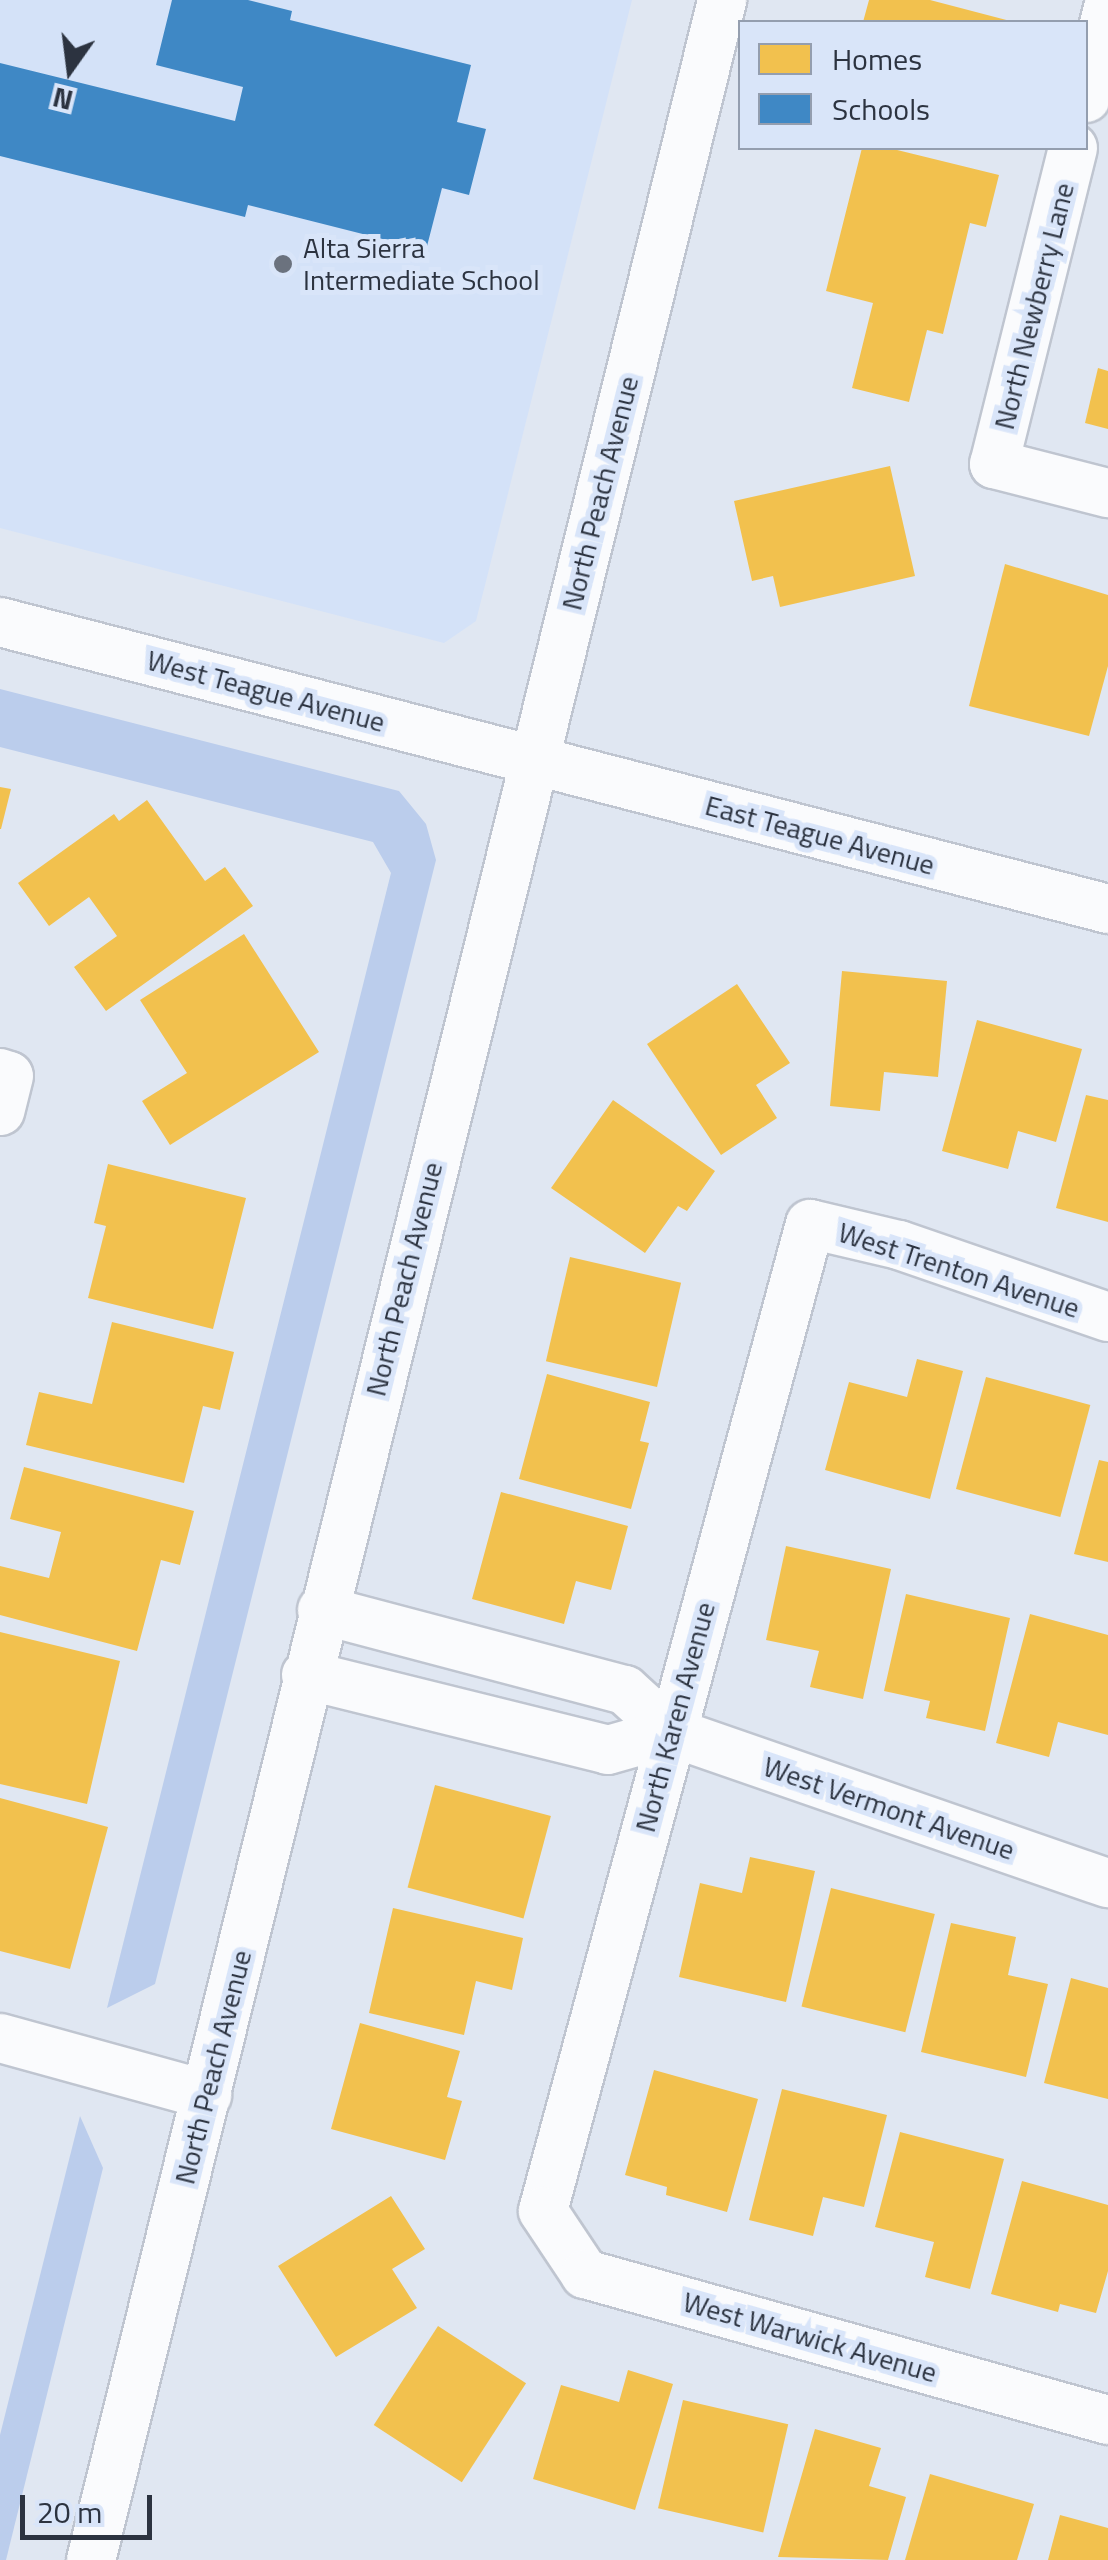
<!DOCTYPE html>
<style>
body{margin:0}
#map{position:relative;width:1108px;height:2560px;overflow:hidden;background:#e0e7f2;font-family:"Titillium Web",sans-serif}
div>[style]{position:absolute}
.built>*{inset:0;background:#d4e2f8}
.green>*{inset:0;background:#bbcdec}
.homes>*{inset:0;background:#f2c14e;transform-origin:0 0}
.schools>*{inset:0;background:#3f88c5}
.roads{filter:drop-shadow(2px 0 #bfc5d0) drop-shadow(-2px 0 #bfc5d0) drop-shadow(0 2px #bfc5d0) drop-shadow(0 -2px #bfc5d0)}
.minor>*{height:48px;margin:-24px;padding:0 24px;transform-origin:24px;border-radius:24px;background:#fafbfd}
.dots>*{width:28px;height:28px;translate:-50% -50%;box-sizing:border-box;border:5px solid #d9e5f9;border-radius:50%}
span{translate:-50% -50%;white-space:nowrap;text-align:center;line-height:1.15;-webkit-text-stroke:10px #d9e5f9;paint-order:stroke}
.poi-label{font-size:28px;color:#2c3340}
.left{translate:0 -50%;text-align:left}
.street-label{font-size:28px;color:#2c3340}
.legend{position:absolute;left:738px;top:20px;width:350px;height:130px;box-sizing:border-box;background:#d9e5f9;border:2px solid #949eaf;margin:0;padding:12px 18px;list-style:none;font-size:30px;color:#2c3340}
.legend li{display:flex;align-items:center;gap:20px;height:50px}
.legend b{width:50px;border:2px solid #949eaf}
.north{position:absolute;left:20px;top:20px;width:100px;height:100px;-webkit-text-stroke:8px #d9e5f9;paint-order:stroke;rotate:194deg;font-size:28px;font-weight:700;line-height:40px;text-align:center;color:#2c3340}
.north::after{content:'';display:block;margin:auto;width:35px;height:45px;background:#2c3340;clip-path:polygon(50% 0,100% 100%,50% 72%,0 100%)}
.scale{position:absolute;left:20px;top:2495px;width:132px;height:45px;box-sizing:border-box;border:5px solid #2c3340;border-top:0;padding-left:12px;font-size:30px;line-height:35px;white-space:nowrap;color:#2c3340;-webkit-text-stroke:8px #d9e5f9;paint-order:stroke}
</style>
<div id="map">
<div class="built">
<div style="clip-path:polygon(0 0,632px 0,476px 621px,444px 643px,0 528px)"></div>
</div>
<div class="green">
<div style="clip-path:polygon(0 689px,399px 791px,426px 824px,436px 860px,155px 1984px,107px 2008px,391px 873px,373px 842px,0 747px)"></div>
<div style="clip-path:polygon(80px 2116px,103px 2168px,6px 2560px,0 2560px,0 2435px)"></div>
</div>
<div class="homes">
<div style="clip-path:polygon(869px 0,930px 0,1014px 22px,863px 22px)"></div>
<div style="clip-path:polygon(862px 148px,889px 148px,999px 175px,986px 227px,970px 223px,943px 334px,927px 330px,909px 402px,852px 388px,873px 303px,826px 291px)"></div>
<div style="clip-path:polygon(1098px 368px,1108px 371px,1108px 429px,1085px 423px)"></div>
<div style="clip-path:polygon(890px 466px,915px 576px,780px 607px,773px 576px,752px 581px,734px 501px)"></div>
<div style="clip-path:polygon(1005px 564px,1108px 595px,1108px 666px,1089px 736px,969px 706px)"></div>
<div style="clip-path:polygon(0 787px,11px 789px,1px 829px,0 829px)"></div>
<div style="clip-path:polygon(147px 800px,205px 881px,225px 867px,253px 906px,106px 1011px,74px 967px,117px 936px,89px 897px,49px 926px,18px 883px,114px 814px,119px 821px)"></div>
<div style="clip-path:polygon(244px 934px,319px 1052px,170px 1145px,142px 1101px,187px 1073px,140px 1000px)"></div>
<div style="clip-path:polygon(842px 971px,947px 981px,938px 1077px,884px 1072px,880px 1111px,830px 1106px)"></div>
<div style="clip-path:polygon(737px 984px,790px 1063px,756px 1085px,777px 1118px,721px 1155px,647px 1044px)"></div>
<div style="clip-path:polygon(977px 1020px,1082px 1049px,1056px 1142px,1018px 1131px,1008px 1169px,942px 1151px)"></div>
<div style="clip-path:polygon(1086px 1095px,1108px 1100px,1108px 1222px,1056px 1208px)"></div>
<div style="clip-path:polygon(613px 1100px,715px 1171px,687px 1211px,678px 1206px,645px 1253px,551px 1188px)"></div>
<div style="clip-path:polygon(108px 1164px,246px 1198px,213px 1329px,88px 1298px,106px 1226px,94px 1223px)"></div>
<div style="left:570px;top:1257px;width:114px;height:107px;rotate:13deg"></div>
<div style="clip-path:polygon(112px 1322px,234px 1352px,220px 1410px,203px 1406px,184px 1483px,26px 1445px,39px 1392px,92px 1404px)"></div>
<div style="clip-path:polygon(917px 1359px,963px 1371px,930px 1499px,825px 1470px,849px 1382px,907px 1397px)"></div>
<div style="clip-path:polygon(547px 1374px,650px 1402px,640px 1441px,649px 1443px,631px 1509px,519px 1479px)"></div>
<div style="left:986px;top:1377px;width:108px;height:116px;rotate:15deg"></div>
<div style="clip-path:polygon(1099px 1460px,1108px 1462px,1108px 1562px,1074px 1554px)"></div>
<div style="clip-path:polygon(24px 1467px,194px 1511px,180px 1565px,161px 1560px,137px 1651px,0 1615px,0 1566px,49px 1578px,61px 1532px,10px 1519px)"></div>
<div style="clip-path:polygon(501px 1492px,628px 1526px,611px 1590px,576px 1581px,564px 1624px,472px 1599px)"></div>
<div style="clip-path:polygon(786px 1546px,891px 1569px,863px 1699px,810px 1687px,819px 1651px,766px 1640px)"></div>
<div style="clip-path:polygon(906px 1594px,1010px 1618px,985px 1731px,926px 1718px,930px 1701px,884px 1691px)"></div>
<div style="clip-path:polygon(1030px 1614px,1108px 1635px,1108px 1735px,1058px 1722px,1049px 1757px,996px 1743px)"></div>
<div style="clip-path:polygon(0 1632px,120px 1661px,87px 1804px,0 1784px)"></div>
<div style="left:435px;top:1785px;width:120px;height:106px;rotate:15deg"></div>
<div style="clip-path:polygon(0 1798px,108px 1827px,70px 1969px,0 1951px)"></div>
<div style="clip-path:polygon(750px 1857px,815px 1871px,786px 2002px,679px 1977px,700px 1883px,742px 1893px)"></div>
<div style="left:831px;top:1888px;width:107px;height:122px;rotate:14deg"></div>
<div style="clip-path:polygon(393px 1908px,523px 1938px,512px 1990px,476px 1981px,464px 2035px,369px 2013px)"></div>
<div style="clip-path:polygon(951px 1923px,1016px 1937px,1008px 1975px,1048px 1984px,1026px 2077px,921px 2052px)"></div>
<div style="clip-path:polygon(1071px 1978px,1108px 1988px,1108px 2099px,1044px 2083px)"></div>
<div style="clip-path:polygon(360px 2023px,460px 2051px,447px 2097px,462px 2101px,445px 2160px,331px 2129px)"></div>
<div style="clip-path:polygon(654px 2070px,758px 2099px,727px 2212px,666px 2195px,667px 2187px,625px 2175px)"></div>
<div style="clip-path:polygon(782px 2089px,887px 2115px,864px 2207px,823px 2197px,813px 2236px,749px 2220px)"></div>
<div style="clip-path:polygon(900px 2132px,1004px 2159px,970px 2289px,925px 2277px,934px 2242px,875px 2227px)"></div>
<div style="clip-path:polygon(1022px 2181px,1108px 2205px,1108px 2271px,1096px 2313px,1060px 2304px,1058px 2312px,991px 2294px)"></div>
<div style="clip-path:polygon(391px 2196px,425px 2249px,392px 2269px,417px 2308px,336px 2357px,278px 2266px)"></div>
<div style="left:438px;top:2326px;width:105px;height:118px;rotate:33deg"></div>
<div style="clip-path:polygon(628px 2370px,673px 2384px,635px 2510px,533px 2479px,561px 2385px,619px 2402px)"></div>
<div style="left:683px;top:2400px;width:108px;height:111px;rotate:13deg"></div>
<div style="clip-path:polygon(815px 2429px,881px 2448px,869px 2486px,906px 2497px,888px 2560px,778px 2557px)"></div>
<div style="clip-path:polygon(930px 2474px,1034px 2504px,1017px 2560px,905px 2560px)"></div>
<div style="clip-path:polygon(1060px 2515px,1108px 2528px,1108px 2560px,1048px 2560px)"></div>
</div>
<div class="schools">
<div style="clip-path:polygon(172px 0,248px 0,292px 11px,290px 20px,471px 65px,457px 122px,486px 129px,469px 195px,442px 188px,426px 250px,248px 205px,245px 217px,0 156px,0 63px,235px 121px,243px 87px,156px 65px)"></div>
</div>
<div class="roads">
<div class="minor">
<div style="left:1086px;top:98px;width:93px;rotate:-76.3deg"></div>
<div style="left:1073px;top:148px;width:326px;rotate:104deg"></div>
<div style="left:994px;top:464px;width:118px;rotate:14.3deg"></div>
<div style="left:0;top:622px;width:1145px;rotate:14.52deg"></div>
<div style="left:0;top:1073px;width:9px;rotate:18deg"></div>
<div style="left:9px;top:1076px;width:36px;rotate:104deg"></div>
<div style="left:1108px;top:1317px;width:221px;rotate:-161deg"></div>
<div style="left:899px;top:1245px;width:91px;rotate:-166.7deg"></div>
<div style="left:810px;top:1224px;width:1022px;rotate:105.14deg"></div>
<div style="left:543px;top:2211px;width:76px;rotate:56.3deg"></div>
<div style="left:585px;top:2274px;width:543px;rotate:15.6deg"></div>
<div style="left:322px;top:1610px;width:313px;rotate:14.8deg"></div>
<div style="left:625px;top:1690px;width:62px;rotate:42.4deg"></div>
<div style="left:671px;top:1732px;width:462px;rotate:19.1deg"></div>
<div style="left:306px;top:1675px;width:311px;rotate:13.9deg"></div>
<div style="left:608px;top:1750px;width:66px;rotate:-15.9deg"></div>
<div style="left:0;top:2038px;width:215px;rotate:15.4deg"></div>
<div style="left:91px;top:2560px;width:2637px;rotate:-76.15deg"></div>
</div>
</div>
<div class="dots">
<div style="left:283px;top:264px;background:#6b727e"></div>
</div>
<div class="poi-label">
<span class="left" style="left:303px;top:264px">Alta Sierra<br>Intermediate School</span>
</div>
<div class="street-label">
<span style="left:1034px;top:306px;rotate:-76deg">North Newberry Lane</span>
<span style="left:600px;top:493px;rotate:-76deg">North Peach Avenue</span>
<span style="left:266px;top:691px;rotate:15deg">West Teague Avenue</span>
<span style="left:820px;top:835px;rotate:15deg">East Teague Avenue</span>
<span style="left:959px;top:1270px;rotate:18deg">West Trenton Avenue</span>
<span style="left:404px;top:1279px;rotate:-76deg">North Peach Avenue</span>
<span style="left:675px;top:1717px;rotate:-75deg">North Karen Avenue</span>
<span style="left:889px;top:1808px;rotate:19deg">West Vermont Avenue</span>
<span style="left:213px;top:2067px;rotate:-76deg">North Peach Avenue</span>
<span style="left:810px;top:2337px;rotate:16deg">West Warwick Avenue</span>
</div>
<ul class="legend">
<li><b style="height:28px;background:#f2c14e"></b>Homes</li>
<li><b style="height:28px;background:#3f88c5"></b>Schools</li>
</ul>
<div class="north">N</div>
<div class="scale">20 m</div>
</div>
